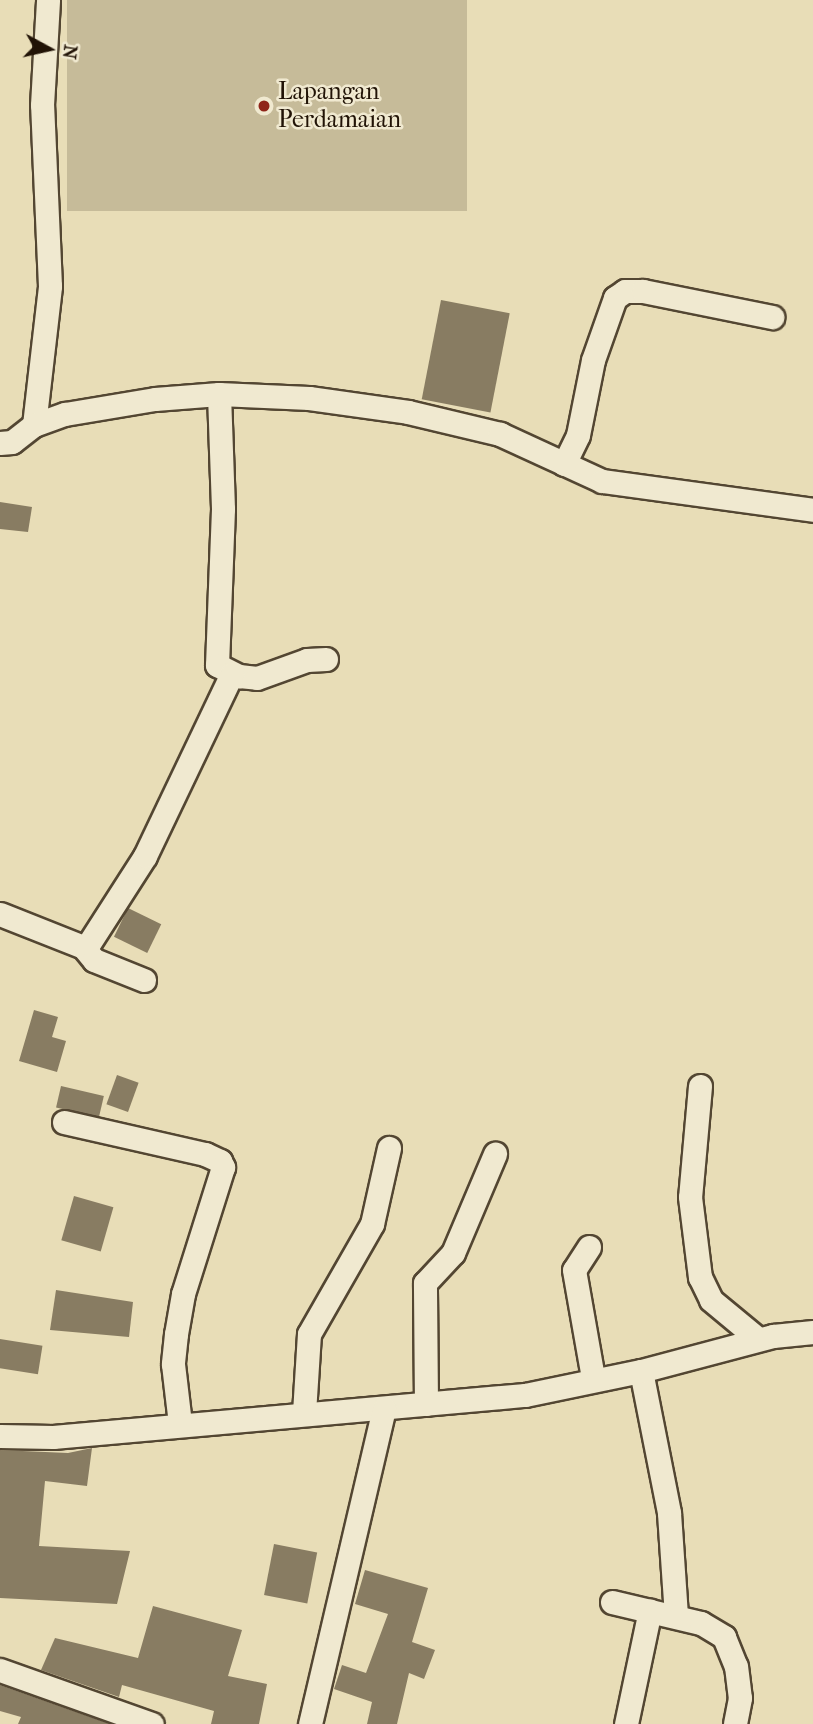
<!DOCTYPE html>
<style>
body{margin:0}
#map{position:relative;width:813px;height:1724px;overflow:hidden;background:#e8ddb7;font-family:"IM FELL French Canon",serif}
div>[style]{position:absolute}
.green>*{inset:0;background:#c6bb99;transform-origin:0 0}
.building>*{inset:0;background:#887c62;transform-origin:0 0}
.roads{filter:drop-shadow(2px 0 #534632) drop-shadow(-2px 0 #534632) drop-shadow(0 2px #534632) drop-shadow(0 -2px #534632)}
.minor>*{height:23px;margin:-11.5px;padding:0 11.5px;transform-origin:11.5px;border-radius:11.5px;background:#f0e9d0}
.dots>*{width:19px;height:19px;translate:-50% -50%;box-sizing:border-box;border:4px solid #f0e9d0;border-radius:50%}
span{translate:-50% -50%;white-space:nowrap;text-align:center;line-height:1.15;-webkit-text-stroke:5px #f0e9d0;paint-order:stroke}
.poi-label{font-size:24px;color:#211306}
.left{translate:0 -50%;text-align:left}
.north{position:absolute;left:14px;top:14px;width:70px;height:70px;-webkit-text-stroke:5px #f0e9d0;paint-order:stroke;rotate:98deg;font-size:19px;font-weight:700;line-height:28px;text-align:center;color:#211306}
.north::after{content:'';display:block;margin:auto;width:24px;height:32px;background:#211306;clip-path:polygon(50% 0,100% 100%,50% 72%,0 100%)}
</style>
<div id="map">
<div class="green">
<div style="left:67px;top:0;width:400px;height:211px"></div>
</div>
<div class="building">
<div style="left:441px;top:300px;width:70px;height:101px;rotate:11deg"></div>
<div style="clip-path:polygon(0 502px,32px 507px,28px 532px,0 529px)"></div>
<div style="left:128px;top:908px;width:37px;height:32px;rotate:26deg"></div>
<div style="clip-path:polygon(34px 1010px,58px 1017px,52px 1037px,66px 1041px,57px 1072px,19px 1061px)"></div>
<div style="left:117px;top:1075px;width:23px;height:31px;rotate:20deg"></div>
<div style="left:61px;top:1086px;width:44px;height:22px;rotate:13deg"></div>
<div style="left:74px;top:1196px;width:41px;height:46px;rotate:16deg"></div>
<div style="clip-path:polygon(56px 1290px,133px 1302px,129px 1337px,50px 1330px)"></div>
<div style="left:0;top:1339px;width:43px;height:29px;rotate:9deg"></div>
<div style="clip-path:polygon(92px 1448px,87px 1486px,45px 1481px,39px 1546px,130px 1551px,117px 1604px,0 1598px,0 1450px,68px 1453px)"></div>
<div style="left:274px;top:1544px;width:44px;height:52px;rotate:11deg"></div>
<div style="clip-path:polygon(365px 1570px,428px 1588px,412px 1642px,435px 1650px,424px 1679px,409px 1673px,397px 1724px,367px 1724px,372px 1702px,334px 1689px,342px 1665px,366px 1673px,388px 1614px,355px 1604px)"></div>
<div style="clip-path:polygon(153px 1606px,242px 1630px,228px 1676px,267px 1684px,259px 1724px,211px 1724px,214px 1711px,122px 1685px,119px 1697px,41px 1670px,55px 1638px,138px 1658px)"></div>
<div style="clip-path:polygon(0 1685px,110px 1724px,18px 1724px,21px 1717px,0 1711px)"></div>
</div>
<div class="roads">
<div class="minor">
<div style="left:219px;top:394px;width:115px;rotate:88deg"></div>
<div style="left:223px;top:509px;width:156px;rotate:92.2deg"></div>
<div style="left:217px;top:665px;width:25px;rotate:27deg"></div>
<div style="left:239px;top:676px;width:18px;rotate:6deg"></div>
<div style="left:257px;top:678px;width:53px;rotate:-19.8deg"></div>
<div style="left:307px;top:660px;width:19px;rotate:-3deg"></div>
<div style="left:34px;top:425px;width:140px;rotate:-83.4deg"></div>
<div style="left:50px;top:286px;width:181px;rotate:-92.5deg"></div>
<div style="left:42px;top:105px;width:105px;rotate:-86.7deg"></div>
<div style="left:0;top:443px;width:12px;rotate:-5deg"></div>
<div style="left:12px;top:442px;width:28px;rotate:-38deg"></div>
<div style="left:34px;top:425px;width:33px;rotate:-20deg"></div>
<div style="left:65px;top:414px;width:91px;rotate:-9.5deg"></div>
<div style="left:155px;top:399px;width:64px;rotate:-4.5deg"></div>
<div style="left:219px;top:394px;width:90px;rotate:2.5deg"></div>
<div style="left:309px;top:398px;width:100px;rotate:8deg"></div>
<div style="left:408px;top:412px;width:95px;rotate:13.4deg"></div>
<div style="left:500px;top:434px;width:112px;rotate:24.7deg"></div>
<div style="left:602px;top:481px;width:213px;rotate:7.8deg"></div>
<div style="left:564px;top:464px;width:32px;rotate:-64deg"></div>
<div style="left:578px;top:435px;width:76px;rotate:-78.7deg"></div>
<div style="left:593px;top:360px;width:66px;rotate:-70.5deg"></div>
<div style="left:615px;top:298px;width:12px;rotate:-35deg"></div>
<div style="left:625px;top:291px;width:18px"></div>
<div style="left:643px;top:291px;width:132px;rotate:11.4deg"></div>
<div style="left:0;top:914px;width:92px;rotate:21.6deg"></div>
<div style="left:86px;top:948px;width:109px;rotate:-57.3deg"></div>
<div style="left:145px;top:856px;width:202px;rotate:-64.5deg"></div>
<div style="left:85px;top:949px;width:14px;rotate:51deg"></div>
<div style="left:94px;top:960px;width:54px;rotate:21.8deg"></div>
<div style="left:700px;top:1086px;width:111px;rotate:95.1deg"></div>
<div style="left:690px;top:1197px;width:81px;rotate:82.9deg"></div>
<div style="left:700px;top:1277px;width:25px;rotate:64deg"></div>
<div style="left:711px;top:1300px;width:61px;rotate:39.7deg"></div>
<div style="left:64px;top:1122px;width:145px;rotate:12.8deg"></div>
<div style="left:205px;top:1154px;width:17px;rotate:25deg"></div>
<div style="left:220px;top:1161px;width:7px;rotate:63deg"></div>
<div style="left:223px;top:1167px;width:133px;rotate:107.5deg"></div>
<div style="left:183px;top:1294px;width:41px;rotate:99.9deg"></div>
<div style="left:176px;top:1334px;width:30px;rotate:96deg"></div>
<div style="left:173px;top:1364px;width:60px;rotate:83.3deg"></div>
<div style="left:589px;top:1247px;width:27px;rotate:123deg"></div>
<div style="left:574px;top:1270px;width:110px;rotate:80deg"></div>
<div style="left:641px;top:1371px;width:145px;rotate:78.8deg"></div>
<div style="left:669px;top:1513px;width:103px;rotate:86.1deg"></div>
<div style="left:426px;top:1404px;width:121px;rotate:-90.5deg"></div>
<div style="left:425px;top:1283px;width:41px;rotate:-47deg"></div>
<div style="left:453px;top:1253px;width:108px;rotate:-67deg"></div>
<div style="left:304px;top:1413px;width:79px;rotate:-86.4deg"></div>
<div style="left:309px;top:1334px;width:127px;rotate:-60.2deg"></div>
<div style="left:372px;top:1224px;width:78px;rotate:-77.4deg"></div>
<div style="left:0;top:1436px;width:53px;rotate:1.1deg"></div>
<div style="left:53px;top:1437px;width:474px;rotate:-5.1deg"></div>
<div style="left:525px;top:1395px;width:118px;rotate:-11.7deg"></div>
<div style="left:641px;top:1371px;width:137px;rotate:-14.9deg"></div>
<div style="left:773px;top:1336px;width:40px;rotate:-5.7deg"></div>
<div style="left:612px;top:1602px;width:91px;rotate:13.3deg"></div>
<div style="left:701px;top:1623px;width:27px;rotate:31deg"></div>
<div style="left:724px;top:1637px;width:31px;rotate:68deg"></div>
<div style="left:736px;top:1666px;width:32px;rotate:83deg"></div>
<div style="left:740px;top:1698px;width:26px;rotate:101deg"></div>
<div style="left:0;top:1670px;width:161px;rotate:19.6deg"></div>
<div style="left:310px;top:1724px;width:324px;rotate:-76.8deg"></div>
<div style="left:626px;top:1724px;width:116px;rotate:-78.1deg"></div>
</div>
</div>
<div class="dots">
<div style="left:264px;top:106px;background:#8f2418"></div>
</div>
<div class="poi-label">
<span class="left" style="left:278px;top:106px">Lapangan<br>Perdamaian</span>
</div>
<div class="north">N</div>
</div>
